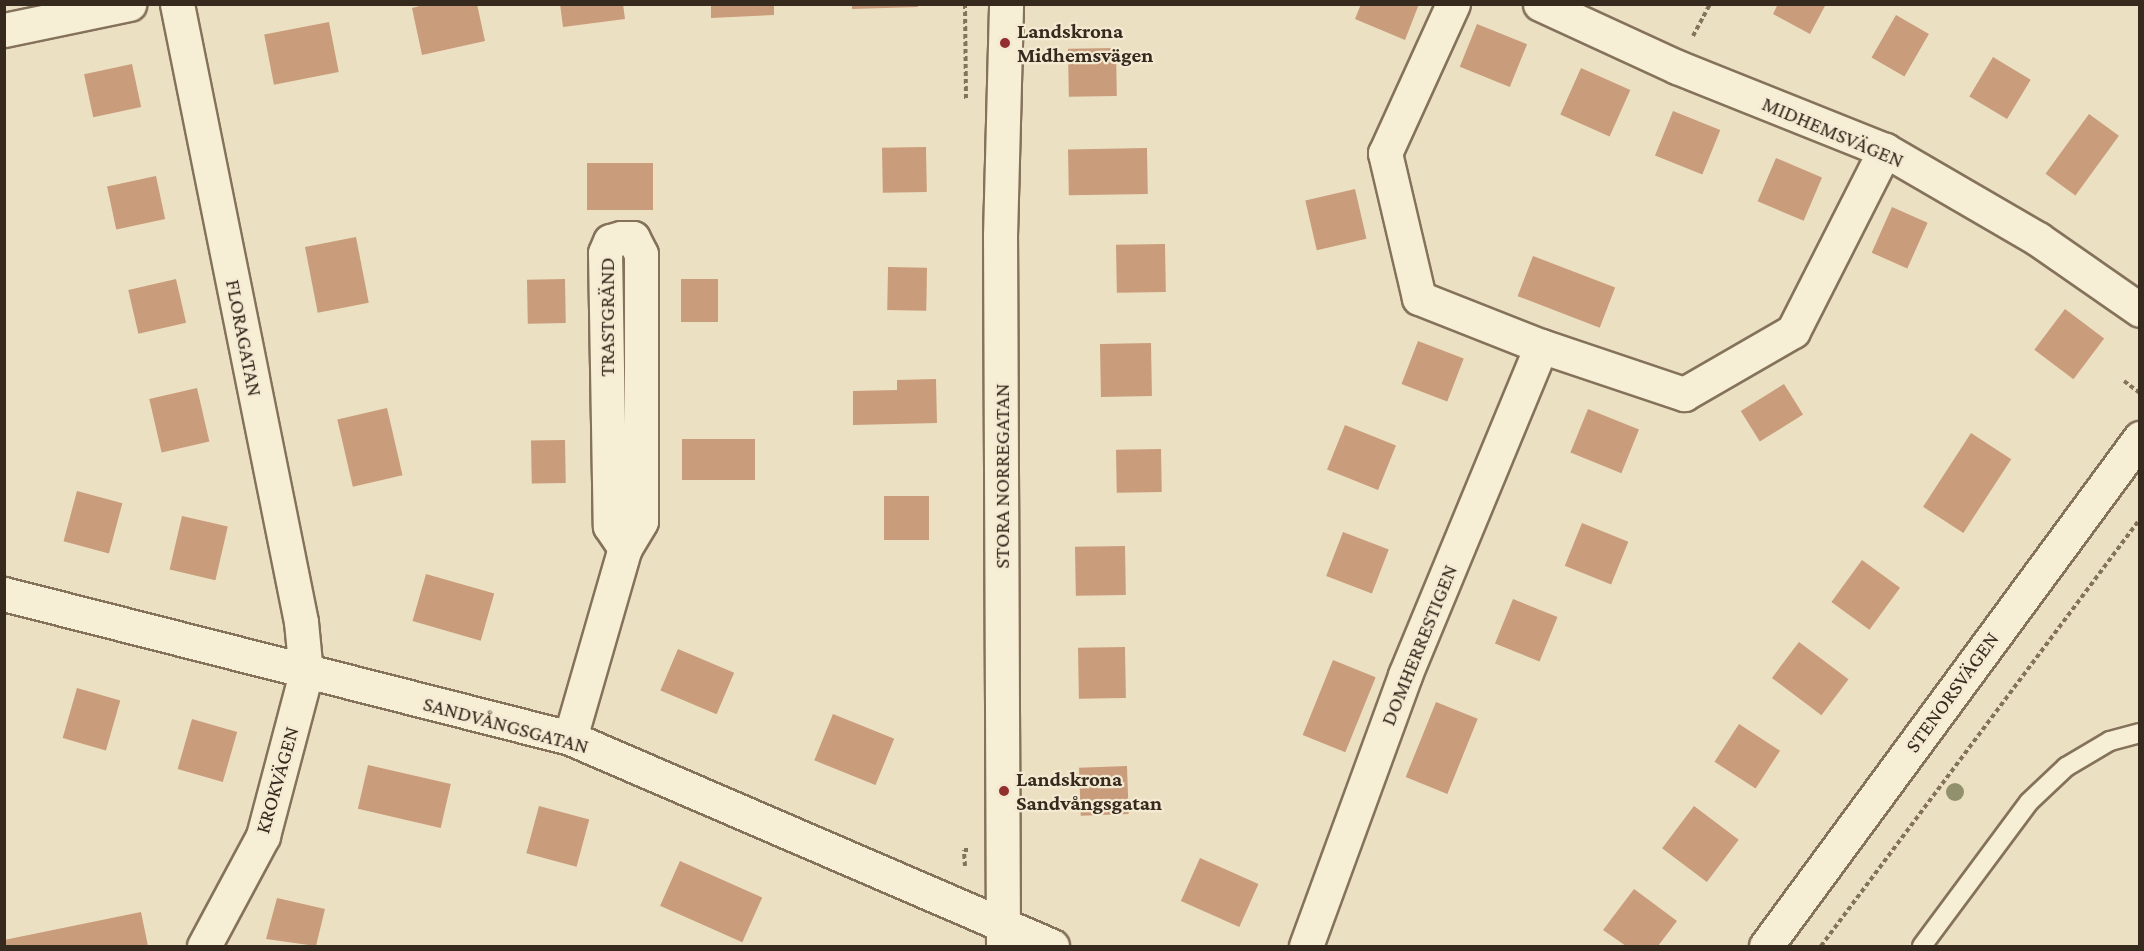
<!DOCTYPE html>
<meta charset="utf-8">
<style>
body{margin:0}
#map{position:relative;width:2144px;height:951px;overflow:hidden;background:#ece0c3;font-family:"Crimson Pro",serif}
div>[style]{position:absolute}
.building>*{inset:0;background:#c99c7b;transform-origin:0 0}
.path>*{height:4px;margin-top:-2px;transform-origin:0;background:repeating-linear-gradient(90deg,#85725b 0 4.5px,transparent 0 7.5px)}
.roads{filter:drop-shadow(2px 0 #85725b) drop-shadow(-2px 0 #85725b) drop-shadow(0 2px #85725b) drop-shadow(0 -2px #85725b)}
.lane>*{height:18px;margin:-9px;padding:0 9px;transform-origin:9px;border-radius:9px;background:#f7eed6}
.street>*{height:33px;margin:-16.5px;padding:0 16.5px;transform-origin:16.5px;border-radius:16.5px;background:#f7eed6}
.trees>*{width:18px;height:18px;margin:-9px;border-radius:50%;background:#91926d}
.dots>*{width:16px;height:16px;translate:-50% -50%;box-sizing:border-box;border:3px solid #f4ead2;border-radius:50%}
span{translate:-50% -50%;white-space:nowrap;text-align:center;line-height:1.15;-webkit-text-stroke:4.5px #f4ead2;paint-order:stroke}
.poi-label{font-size:21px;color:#362a1e;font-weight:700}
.left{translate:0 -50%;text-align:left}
.street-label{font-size:21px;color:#362a1e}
.frame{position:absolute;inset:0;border:6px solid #362a1e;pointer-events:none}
</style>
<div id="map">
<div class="building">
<div style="clip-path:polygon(427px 4px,477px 4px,485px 41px,422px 55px,412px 8px)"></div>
<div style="clip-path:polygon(560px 4px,623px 4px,625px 19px,563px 27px)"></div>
<div style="clip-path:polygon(711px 4px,774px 4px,774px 15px,711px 18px)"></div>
<div style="clip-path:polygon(852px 4px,917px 4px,918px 7px,852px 9px)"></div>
<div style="clip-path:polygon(1361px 4px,1419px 4px,1405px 40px,1355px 19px)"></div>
<div style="clip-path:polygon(1778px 4px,1826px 4px,1810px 34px,1773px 14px)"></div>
<div style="left:1896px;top:15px;width:38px;height:49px;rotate:30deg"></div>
<div style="left:329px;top:22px;width:51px;height:66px;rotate:79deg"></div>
<div style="left:1477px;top:24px;width:54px;height:46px;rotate:22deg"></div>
<div style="left:1116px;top:48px;width:48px;height:48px;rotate:89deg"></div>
<div style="left:1993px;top:57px;width:44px;height:46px;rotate:31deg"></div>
<div style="left:132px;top:64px;width:44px;height:49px;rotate:78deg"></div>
<div style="left:1581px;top:68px;width:54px;height:51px;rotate:24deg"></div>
<div style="left:1673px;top:111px;width:51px;height:48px;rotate:22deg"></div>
<div style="left:2089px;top:114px;width:37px;height:74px;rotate:36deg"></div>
<div style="left:926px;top:147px;width:45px;height:44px;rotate:89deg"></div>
<div style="left:1147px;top:148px;width:46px;height:79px;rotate:89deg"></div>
<div style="left:1776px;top:158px;width:50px;height:47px;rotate:23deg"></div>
<div style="left:587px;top:163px;width:66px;height:47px"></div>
<div style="left:156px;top:176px;width:44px;height:50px;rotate:78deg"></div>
<div style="left:1355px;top:189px;width:51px;height:51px;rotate:77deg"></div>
<div style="left:1892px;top:207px;width:39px;height:50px;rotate:24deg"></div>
<div style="left:356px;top:237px;width:67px;height:52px;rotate:79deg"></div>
<div style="left:1165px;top:244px;width:48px;height:49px;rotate:89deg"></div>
<div style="left:1533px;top:256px;width:88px;height:43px;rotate:21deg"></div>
<div style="left:888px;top:267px;width:39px;height:43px;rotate:1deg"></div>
<div style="left:176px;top:279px;width:45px;height:49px;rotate:77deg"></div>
<div style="left:565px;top:279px;width:44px;height:38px;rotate:89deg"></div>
<div style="left:681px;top:279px;width:37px;height:43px"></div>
<div style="left:2065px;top:309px;width:49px;height:51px;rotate:37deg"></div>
<div style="left:1418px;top:341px;width:49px;height:46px;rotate:21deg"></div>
<div style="left:1151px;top:343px;width:53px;height:51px;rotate:89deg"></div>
<div style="clip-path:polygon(936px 379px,937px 423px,853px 425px,853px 391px,897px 390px,897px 380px)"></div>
<div style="left:1784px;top:384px;width:36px;height:51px;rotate:58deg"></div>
<div style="left:197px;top:388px;width:55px;height:49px;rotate:77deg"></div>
<div style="left:387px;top:408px;width:69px;height:51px;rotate:77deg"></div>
<div style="left:1588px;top:409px;width:55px;height:47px;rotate:22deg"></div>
<div style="left:1345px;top:425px;width:55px;height:48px;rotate:22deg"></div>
<div style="left:1971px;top:433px;width:48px;height:88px;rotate:33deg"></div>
<div style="left:755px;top:439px;width:41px;height:73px;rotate:90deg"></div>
<div style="left:565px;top:440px;width:43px;height:34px;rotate:89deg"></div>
<div style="left:1161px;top:449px;width:43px;height:45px;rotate:89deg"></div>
<div style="left:77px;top:491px;width:47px;height:52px;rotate:15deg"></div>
<div style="left:884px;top:496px;width:45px;height:44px"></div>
<div style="left:182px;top:516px;width:47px;height:55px;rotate:13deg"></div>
<div style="left:1582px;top:523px;width:50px;height:46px;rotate:22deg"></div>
<div style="left:1343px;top:532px;width:49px;height:47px;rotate:21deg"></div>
<div style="left:1125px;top:546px;width:49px;height:50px;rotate:89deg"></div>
<div style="left:1862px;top:560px;width:47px;height:52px;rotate:36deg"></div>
<div style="left:426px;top:574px;width:71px;height:49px;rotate:16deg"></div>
<div style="left:1513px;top:599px;width:48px;height:48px;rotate:22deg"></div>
<div style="left:1799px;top:642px;width:62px;height:45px;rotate:37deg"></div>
<div style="left:1125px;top:647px;width:51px;height:47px;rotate:89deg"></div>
<div style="left:678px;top:649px;width:61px;height:45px;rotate:23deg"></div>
<div style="left:1333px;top:660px;width:46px;height:81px;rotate:22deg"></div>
<div style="left:77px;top:688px;width:45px;height:52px;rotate:16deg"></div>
<div style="left:1436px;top:702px;width:45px;height:81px;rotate:22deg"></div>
<div style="left:833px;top:714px;width:66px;height:50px;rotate:22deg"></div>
<div style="left:192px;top:719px;width:47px;height:52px;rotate:16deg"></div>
<div style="left:1739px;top:724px;width:49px;height:45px;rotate:33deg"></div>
<div style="left:368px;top:765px;width:85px;height:45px;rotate:13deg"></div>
<div style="left:1127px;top:766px;width:48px;height:48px;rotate:88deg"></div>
<div style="left:539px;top:806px;width:52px;height:49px;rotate:15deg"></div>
<div style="left:1694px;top:806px;width:56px;height:53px;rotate:37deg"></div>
<div style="left:1200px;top:858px;width:64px;height:47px;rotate:24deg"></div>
<div style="left:680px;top:861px;width:90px;height:49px;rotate:24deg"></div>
<div style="clip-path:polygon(1634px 889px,1677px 921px,1658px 946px,1626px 946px,1603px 930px)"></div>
<div style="clip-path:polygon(277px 898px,325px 909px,316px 946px,266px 939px)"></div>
<div style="clip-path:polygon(141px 912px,148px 946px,4px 946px,4px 940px)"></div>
</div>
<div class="path">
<div style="left:965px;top:4px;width:95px;rotate:89.4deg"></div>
<div style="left:1693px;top:36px;width:36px;rotate:-62deg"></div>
<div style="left:2124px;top:381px;width:20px;rotate:37deg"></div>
<div style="left:965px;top:866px;width:16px;rotate:-94deg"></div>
<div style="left:964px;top:850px;width:4px"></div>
<div style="left:1821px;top:946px;width:533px;rotate:-53.24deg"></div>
</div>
<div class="roads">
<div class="lane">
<div style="left:1922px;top:946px;width:179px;rotate:-53.4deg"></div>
<div style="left:2029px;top:802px;width:51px;rotate:-43.4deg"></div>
<div style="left:2066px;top:767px;width:51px;rotate:-30.6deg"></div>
<div style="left:2110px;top:741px;width:31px;rotate:-15deg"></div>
</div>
<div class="street">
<div style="left:177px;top:4px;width:630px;rotate:78.65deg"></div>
<div style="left:301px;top:622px;width:51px;rotate:84.4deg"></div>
<div style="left:306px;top:673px;width:169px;rotate:104.8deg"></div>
<div style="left:263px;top:836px;width:125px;rotate:118.2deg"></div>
<div style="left:1453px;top:4px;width:164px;rotate:114.5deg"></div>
<div style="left:1385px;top:153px;width:149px;rotate:76.8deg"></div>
<div style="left:1419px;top:298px;width:131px;rotate:21.5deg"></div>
<div style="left:1541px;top:346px;width:151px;rotate:18.6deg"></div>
<div style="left:1684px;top:394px;width:126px;rotate:-30deg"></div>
<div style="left:1793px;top:331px;width:203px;rotate:-63.1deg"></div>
<div style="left:1540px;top:4px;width:151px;rotate:24.7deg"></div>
<div style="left:1677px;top:67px;width:224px;rotate:21.8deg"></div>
<div style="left:1885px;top:150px;width:177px;rotate:30.2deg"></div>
<div style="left:2038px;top:239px;width:124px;rotate:34.8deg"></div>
<div style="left:4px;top:30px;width:128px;rotate:-11.7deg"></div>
<div style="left:4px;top:594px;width:584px;rotate:14.27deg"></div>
<div style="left:570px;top:738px;width:525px;rotate:23.34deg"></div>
<div style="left:570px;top:738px;width:198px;rotate:-73.9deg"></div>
<div style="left:625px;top:548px;width:31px;rotate:-59deg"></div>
<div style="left:641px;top:521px;width:267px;rotate:-90deg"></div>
<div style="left:641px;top:254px;width:18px;rotate:-117deg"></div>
<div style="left:633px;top:238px;width:12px;rotate:180deg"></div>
<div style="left:621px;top:238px;width:11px;rotate:165deg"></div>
<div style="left:610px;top:241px;width:13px;rotate:113deg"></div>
<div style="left:605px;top:253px;width:273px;rotate:89deg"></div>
<div style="left:610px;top:526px;width:27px;rotate:56deg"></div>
<div style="left:1003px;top:945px;width:709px;rotate:-90.24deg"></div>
<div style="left:1000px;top:236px;width:232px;rotate:-88.5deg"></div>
<div style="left:1306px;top:946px;width:289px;rotate:-69.9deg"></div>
<div style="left:1405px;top:675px;width:356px;rotate:-67.5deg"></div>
<div style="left:1766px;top:946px;width:631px;rotate:-53.64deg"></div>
</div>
</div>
<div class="trees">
<div style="left:1955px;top:792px"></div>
</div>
<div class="dots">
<div style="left:1005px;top:43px;background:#922e2d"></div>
<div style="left:1004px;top:791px;background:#922e2d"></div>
</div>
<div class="poi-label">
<span class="left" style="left:1017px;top:43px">Landskrona<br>Midhemsvägen</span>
<span class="left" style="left:1016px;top:791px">Landskrona<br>Sandvångsgatan</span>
</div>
<div class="street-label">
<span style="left:1833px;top:132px;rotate:23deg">MIDHEMSVÄGEN</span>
<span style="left:607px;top:317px;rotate:-90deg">TRASTGRÄND</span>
<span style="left:244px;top:338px;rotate:79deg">FLORAGATAN</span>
<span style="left:1002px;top:476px;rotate:-90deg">STORA NORREGATAN</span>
<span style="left:1419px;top:645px;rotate:-68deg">DOMHERRESTIGEN</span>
<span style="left:1952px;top:692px;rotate:-54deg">STENORSVÄGEN</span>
<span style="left:506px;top:725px;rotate:15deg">SANDVÅNGSGATAN</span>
<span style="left:277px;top:780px;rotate:-74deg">KROKVÄGEN</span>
</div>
<div class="frame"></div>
</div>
